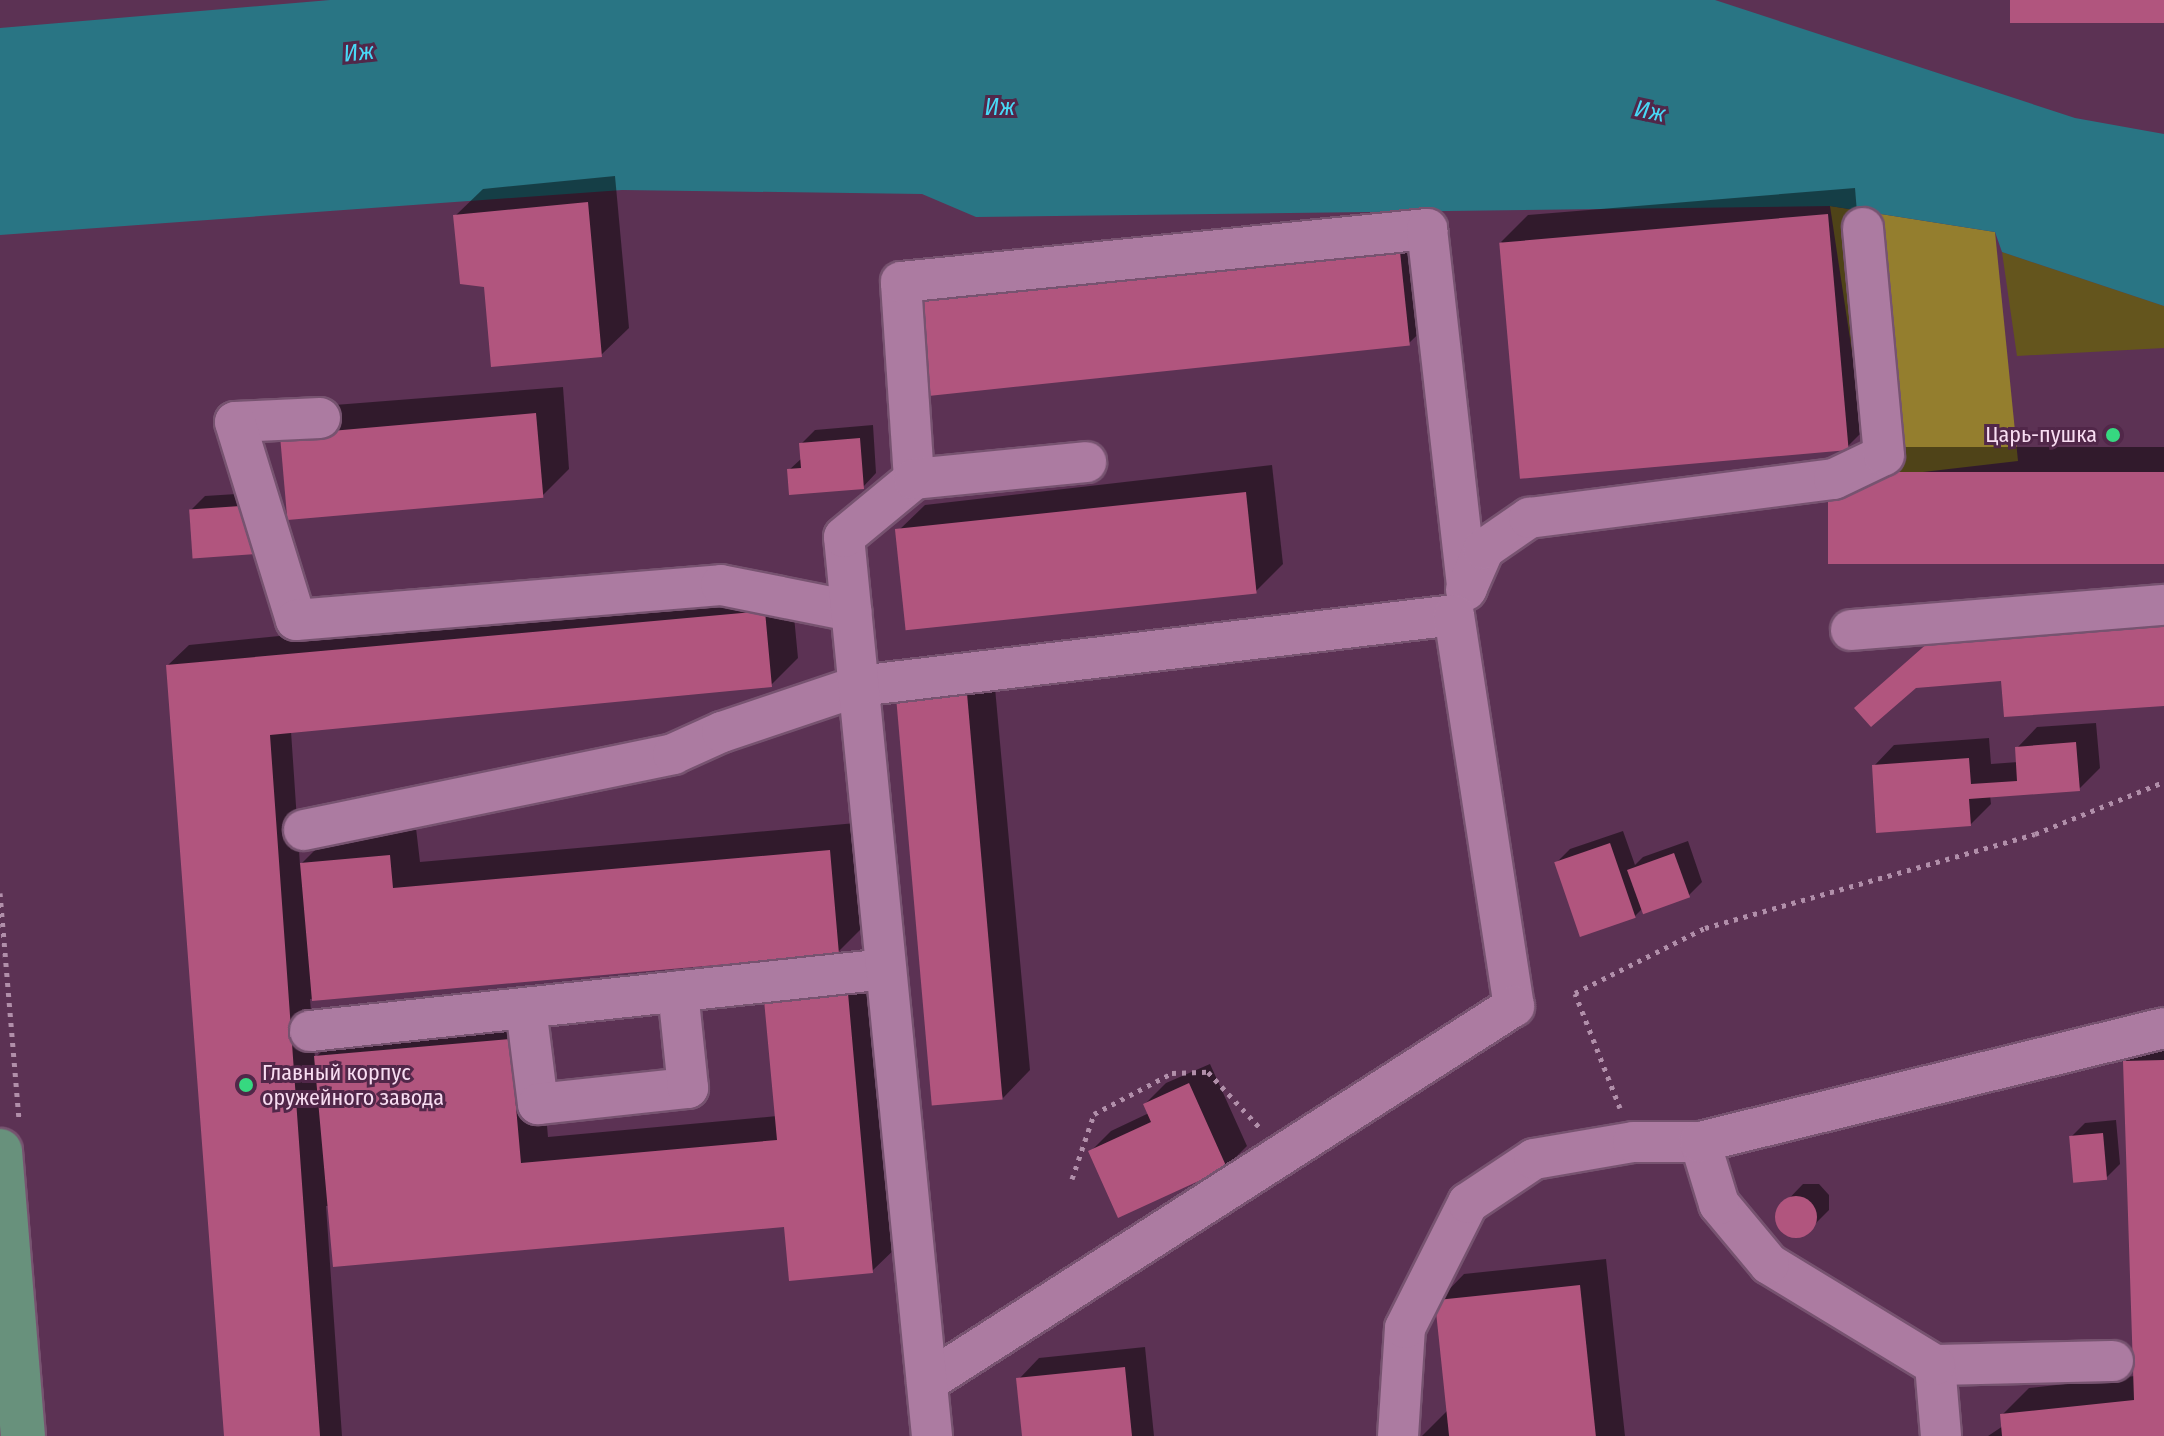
<!DOCTYPE html>
<meta charset="utf-8">
<style>
body{margin:0}
#map{position:relative;width:2164px;height:1436px;overflow:hidden;background:#5c3254;font-family:"Fira Sans Condensed",sans-serif}
div>[style]{position:absolute}
.green>*{inset:0;background:#64551d}
.forest>*{inset:0;background:#947e2e}
.water>*{inset:0;background:#297584}
.shadow>*{inset:0;background:#0007;transform-origin:0 0}
.building>*{inset:0;background:#b1557e;transform-origin:0 0}
.round{border-radius:50%}
.path>*{height:5px;margin-top:-2.5px;transform-origin:0;background:repeating-linear-gradient(90deg,#b18faa 0 4px,transparent 0 10px)}
.roads{filter:drop-shadow(2px 0 #775370) drop-shadow(-2px 0 #775370) drop-shadow(0 2px #775370) drop-shadow(0 -2px #775370)}
.minor>*{height:40px;margin:-20px;padding:0 20px;transform-origin:20px;border-radius:20px;background:#ac7ba1}
.major>*{height:44px;margin:-22px;padding:0 22px;transform-origin:22px;border-radius:22px;background:#68917c}
.dots>*{width:22px;height:22px;translate:-50% -50%;box-sizing:border-box;border:4px solid #512749;border-radius:50%}
span{translate:-50% -50%;white-space:nowrap;text-align:center;line-height:1.15;-webkit-text-stroke:6px #512749;paint-order:stroke}
.poi-label{font-size:22px;color:#f8ddf2}
.right{translate:-100% -50%;text-align:right}
.left{translate:0 -50%;text-align:left}
.water-label{font-size:24px;color:#48d9f6;font-style:italic}
</style>
<div id="map">
<div class="green">
<div style="clip-path:polygon(2002px 252px,2164px 306px,2164px 348px,2017px 356px)"></div>
</div>
<div class="forest">
<div style="clip-path:polygon(1830px 206px,1995px 232px,2018px 461px,1871px 478px)"></div>
</div>
<div class="water">
<div style="clip-path:polygon(330px 0,1715px 0,2075px 118px,2164px 134px,2164px 306px,2002px 252px,1995px 232px,1830px 206px,976px 217px,922px 194px,622px 190px,0 235px,0 28px)"></div>
</div>
<div class="shadow">
<div style="clip-path:polygon(615px 176px,629px 328px,601px 355px,486px 285px,455px 216px,483px 189px)"></div>
<div style="clip-path:polygon(1855px 188px,1874px 420px,1846px 448px,1501px 242px,1528px 215px)"></div>
<div style="clip-path:polygon(1426px 216px,1437px 316px,1409px 343px,931px 395px)"></div>
<div style="clip-path:polygon(563px 387px,569px 469px,542px 496px,282px 434px,309px 407px)"></div>
<div style="clip-path:polygon(873px 425px,876px 473px,863px 487px,789px 470px,802px 458px,801px 444px,815px 430px)"></div>
<div style="left:2164px;top:447px;width:115px;height:306px;rotate:90deg"></div>
<div style="clip-path:polygon(1272px 465px,1283px 564px,1256px 591px,897px 532px,925px 505px)"></div>
<div style="clip-path:polygon(268px 492px,271px 538px,191px 510px,205px 496px)"></div>
<div style="clip-path:polygon(791px 585px,798px 658px,771px 685px,291px 731px,300px 865px,329px 836px,416px 828px,420px 862px,856px 823px,865px 925px,838px 952px,310px 999px,315px 1058px,343px 1030px,537px 1012px,548px 1137px,777px 1116px,766px 1001px,874px 966px,900px 1244px,872px 1271px,786px 1224px,326px 1206px,342px 1436px,226px 1436px,168px 665px,189px 645px)"></div>
<div style="clip-path:polygon(992px 655px,1030px 1070px,1003px 1098px,897px 689px)"></div>
<div style="clip-path:polygon(2096px 723px,2100px 768px,2079px 789px,1990px 795px,1991px 804px,1970px 825px,1874px 766px,1894px 745px,1989px 738px,1991px 764px,2018px 762px,2017px 748px,2037px 727px)"></div>
<div style="clip-path:polygon(1623px 831px,1635px 865px,1643px 857px,1688px 841px,1702px 882px,1689px 895px,1643px 908px,1635px 916px,1556px 863px,1570px 849px)"></div>
<div style="clip-path:polygon(2152px 1034px,2164px 1034px,2164px 1436px,1988px 1436px,2003px 1426px,2002px 1415px,2029px 1388px,2135px 1376px,2125px 1062px)"></div>
<div style="clip-path:polygon(1210px 1064px,1247px 1146px,1226px 1167px,1090px 1152px,1111px 1131px,1149px 1113px,1145px 1104px,1166px 1083px)"></div>
<div style="clip-path:polygon(2116px 1120px,2120px 1164px,2106px 1178px,2071px 1137px,2085px 1123px)"></div>
<div style="clip-path:polygon(1803px 1184px,1819px 1184px,1829px 1195px,1829px 1210px,1804px 1235px,1789px 1235px,1778px 1224px,1779px 1209px)"></div>
<div style="clip-path:polygon(1606px 1259px,1625px 1436px,1422px 1436px,1448px 1410px,1437px 1302px,1464px 1274px)"></div>
<div style="clip-path:polygon(1145px 1347px,1154px 1436px,1024px 1436px,1019px 1379px,1039px 1358px)"></div>
</div>
<div class="building">
<div style="left:2010px;top:0;width:154px;height:23px"></div>
<div style="clip-path:polygon(588px 202px,602px 357px,491px 367px,484px 287px,460px 284px,453px 215px)"></div>
<div style="left:1828px;top:214px;width:237px;height:330px;rotate:85deg"></div>
<div style="left:1399px;top:242px;width:104px;height:484px;rotate:84deg"></div>
<div style="left:536px;top:413px;width:85px;height:257px;rotate:85deg"></div>
<div style="clip-path:polygon(860px 438px,864px 489px,789px 495px,787px 469px,801px 468px,799px 443px)"></div>
<div style="left:2164px;top:472px;width:92px;height:336px;rotate:90deg"></div>
<div style="left:1246px;top:492px;width:102px;height:353px;rotate:84deg"></div>
<div style="left:255px;top:505px;width:49px;height:66px;rotate:86deg"></div>
<div style="clip-path:polygon(765px 611px,772px 687px,270px 735px,320px 1436px,224px 1436px,166px 665px)"></div>
<div style="clip-path:polygon(2164px 624px,2164px 706px,2004px 717px,2001px 681px,1916px 688px,1871px 727px,1854px 708px,1930px 641px)"></div>
<div style="left:966px;top:682px;width:419px;height:71px;rotate:85deg"></div>
<div style="clip-path:polygon(2076px 742px,2080px 791px,1969px 799px,1971px 826px,1876px 833px,1872px 765px,1969px 758px,1971px 784px,2017px 781px,2015px 747px)"></div>
<div style="left:1610px;top:843px;width:79px;height:59px;rotate:71deg"></div>
<div style="clip-path:polygon(830px 850px,839px 954px,312px 1001px,300px 863px,390px 855px,393px 888px)"></div>
<div style="left:1674px;top:853px;width:47px;height:50px;rotate:70deg"></div>
<div style="clip-path:polygon(848px 993px,873px 1273px,789px 1281px,784px 1227px,333px 1267px,314px 1056px,510px 1039px,521px 1163px,777px 1140px,764px 1000px)"></div>
<div style="clip-path:polygon(2164px 1060px,2164px 1436px,2002px 1436px,2000px 1414px,2134px 1400px,2123px 1061px)"></div>
<div style="clip-path:polygon(1189px 1083px,1227px 1168px,1118px 1218px,1088px 1151px,1151px 1122px,1143px 1104px)"></div>
<div style="left:2103px;top:1133px;width:47px;height:34px;rotate:85deg"></div>
<div class="round" style="left:1775px;top:1196px;width:42px;height:42px"></div>
<div style="left:1580px;top:1285px;width:152px;height:146px;rotate:84deg"></div>
<div style="clip-path:polygon(1125px 1367px,1132px 1436px,1022px 1436px,1016px 1378px)"></div>
</div>
<div class="path">
<div style="left:0;top:893px;width:227px;rotate:85.2deg"></div>
<div style="left:1620px;top:1108px;width:123px;rotate:-111.4deg"></div>
<div style="left:1575px;top:993px;width:145px;rotate:-26.6deg"></div>
<div style="left:1705px;top:928px;width:343px;rotate:-15.9deg"></div>
<div style="left:2035px;top:834px;width:139px;rotate:-22deg"></div>
<div style="left:1072px;top:1179px;width:69px;rotate:-71.3deg"></div>
<div style="left:1094px;top:1114px;width:88px;rotate:-27.7deg"></div>
<div style="left:1172px;top:1073px;width:36px;rotate:-2deg"></div>
<div style="left:1208px;top:1072px;width:78px;rotate:47.1deg"></div>
</div>
<div class="roads">
<div class="minor">
<div style="left:320px;top:418px;width:85px;rotate:177.3deg"></div>
<div style="left:235px;top:422px;width:207px;rotate:72.9deg"></div>
<div style="left:296px;top:620px;width:426px;rotate:-4.7deg"></div>
<div style="left:721px;top:585px;width:133px;rotate:11.3deg"></div>
<div style="left:914px;top:479px;width:197px;rotate:-93.8deg"></div>
<div style="left:901px;top:282px;width:529px;rotate:-5.75deg"></div>
<div style="left:1427px;top:229px;width:361px;rotate:83.6deg"></div>
<div style="left:1466px;top:590px;width:45px;rotate:-66.3deg"></div>
<div style="left:1484px;top:549px;width:55px;rotate:-34.6deg"></div>
<div style="left:1529px;top:518px;width:307px;rotate:-7.3deg"></div>
<div style="left:1834px;top:479px;width:55px;rotate:-25.6deg"></div>
<div style="left:1884px;top:455px;width:228px;rotate:-95.3deg"></div>
<div style="left:1851px;top:630px;width:314px;rotate:-4.6deg"></div>
<div style="left:304px;top:830px;width:377px;rotate:-11.6deg"></div>
<div style="left:673px;top:754px;width:54px;rotate:-24.2deg"></div>
<div style="left:722px;top:732px;width:145px;rotate:-18.6deg"></div>
<div style="left:859px;top:686px;width:599px;rotate:-6.8deg"></div>
<div style="left:1454px;top:615px;width:396px;rotate:81.3deg"></div>
<div style="left:1514px;top:1006px;width:697px;rotate:147.36deg"></div>
<div style="left:526px;top:1008px;width:97px;rotate:82.9deg"></div>
<div style="left:538px;top:1104px;width:151px;rotate:-6.1deg"></div>
<div style="left:688px;top:1088px;width:97px;rotate:-95.9deg"></div>
<div style="left:310px;top:1031px;width:579px;rotate:-6.14deg"></div>
<div style="left:1935px;top:1365px;width:178px;rotate:-1.3deg"></div>
<div style="left:932px;top:1436px;width:903px;rotate:-95.59deg"></div>
<div style="left:844px;top:537px;width:91px;rotate:-39.6deg"></div>
<div style="left:914px;top:479px;width:173px;rotate:-5.6deg"></div>
<div style="left:1398px;top:1436px;width:108px;rotate:-86.3deg"></div>
<div style="left:1405px;top:1328px;width:140px;rotate:-63.3deg"></div>
<div style="left:1468px;top:1203px;width:79px;rotate:-33.7deg"></div>
<div style="left:1534px;top:1159px;width:100px;rotate:-9.7deg"></div>
<div style="left:1633px;top:1142px;width:67px"></div>
<div style="left:1941px;top:1436px;width:71px;rotate:-94.8deg"></div>
<div style="left:1935px;top:1365px;width:194px;rotate:-148.7deg"></div>
<div style="left:1769px;top:1264px;width:78px;rotate:-129.8deg"></div>
<div style="left:1719px;top:1204px;width:65px;rotate:-107deg"></div>
<div style="left:1700px;top:1142px;width:478px;rotate:-13.8deg"></div>
</div>
<div class="major">
<div style="left:0;top:1151px;width:286px;rotate:85.4deg"></div>
</div>
</div>
<div class="dots">
<div style="left:2113px;top:435px;background:#36d880"></div>
<div style="left:246px;top:1085px;background:#36d880"></div>
</div>
<div class="poi-label">
<span class="right" style="left:2097px;top:435px">Царь-пушка</span>
<span class="left" style="left:262px;top:1085px">Главный корпус<br>оружейного завода</span>
</div>
<div class="water-label">
<span style="left:359px;top:53px;rotate:-6deg">Иж</span>
<span style="left:1000px;top:108px">Иж</span>
<span style="left:1650px;top:112px;rotate:12deg">Иж</span>
</div>
</div>
